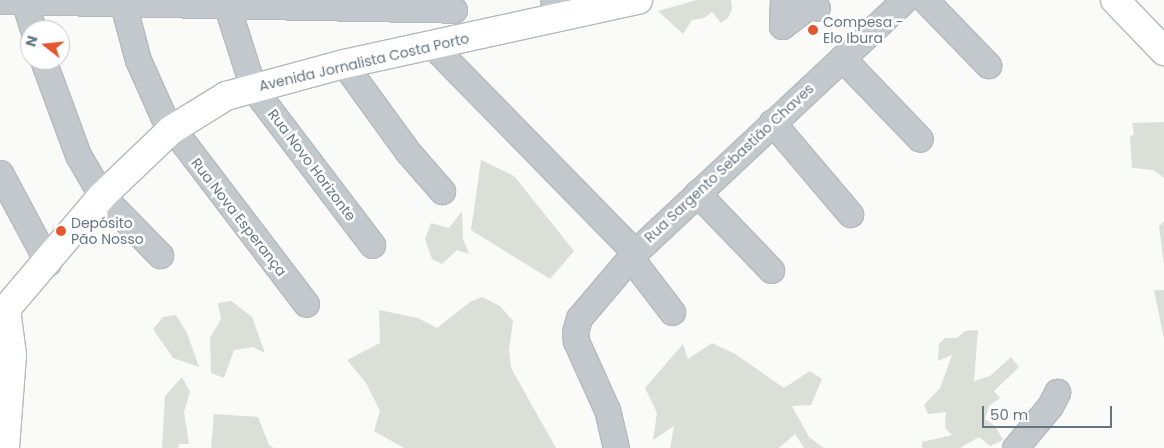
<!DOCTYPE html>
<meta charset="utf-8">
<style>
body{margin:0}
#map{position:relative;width:1164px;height:448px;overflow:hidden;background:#fafaf8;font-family:Poppins,sans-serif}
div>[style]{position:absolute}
.green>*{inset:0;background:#dadfd7}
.roads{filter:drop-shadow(1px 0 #b5babe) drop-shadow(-1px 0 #b5babe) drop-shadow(0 1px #b5babe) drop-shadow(0 -1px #b5babe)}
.minor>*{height:25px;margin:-12.5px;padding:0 12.5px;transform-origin:12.5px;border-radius:12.5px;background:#c3c8cc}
.major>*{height:28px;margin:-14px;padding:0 14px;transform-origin:14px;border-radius:14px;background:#fff}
.dots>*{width:14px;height:14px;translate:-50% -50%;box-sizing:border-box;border:2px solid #fff;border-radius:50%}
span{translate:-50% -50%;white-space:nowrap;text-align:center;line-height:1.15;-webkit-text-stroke:5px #fff;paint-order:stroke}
.poi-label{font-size:14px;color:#657683}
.left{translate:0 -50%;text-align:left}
.street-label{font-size:14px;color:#657683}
.north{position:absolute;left:20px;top:20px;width:50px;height:50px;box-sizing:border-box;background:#fff;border:1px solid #c1c8cd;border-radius:50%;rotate:286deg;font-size:14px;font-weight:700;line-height:20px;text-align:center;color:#657683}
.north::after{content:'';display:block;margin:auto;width:18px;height:22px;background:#e4572e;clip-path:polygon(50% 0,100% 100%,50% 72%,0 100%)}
.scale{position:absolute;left:982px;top:406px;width:130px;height:22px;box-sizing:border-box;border:2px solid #657683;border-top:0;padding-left:6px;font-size:15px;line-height:18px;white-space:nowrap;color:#657683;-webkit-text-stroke:4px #fff;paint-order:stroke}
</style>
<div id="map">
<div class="green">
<div style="clip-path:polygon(697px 0,731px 0,732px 9px,728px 18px,721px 23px,712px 12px,704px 18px,692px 20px,683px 34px,658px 11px)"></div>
<div style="clip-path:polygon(1164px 122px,1164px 178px,1153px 170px,1132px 168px,1130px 136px,1134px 135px,1132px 123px)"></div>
<div style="clip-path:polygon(481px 160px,514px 176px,574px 251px,550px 279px,471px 230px)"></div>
<div style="clip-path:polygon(462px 211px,463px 238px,469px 254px,457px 250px,442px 264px,432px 259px,425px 239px,431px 223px,449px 228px)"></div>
<div style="clip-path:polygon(1164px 221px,1164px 265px,1159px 226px)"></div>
<div style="clip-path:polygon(1154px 290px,1164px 290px,1164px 339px)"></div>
<div style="clip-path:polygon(482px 297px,500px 306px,513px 321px,509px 350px,511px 368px,556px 448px,404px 448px,374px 431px,380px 411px,366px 383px,347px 360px,380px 343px,379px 310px,418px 318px,437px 328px,470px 302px)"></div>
<div style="clip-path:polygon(231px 301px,252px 317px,265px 353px,253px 347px,234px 350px,224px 378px,211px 373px,210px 338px,221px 319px,218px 303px)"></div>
<div style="clip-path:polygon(176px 315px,187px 333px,199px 367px,173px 358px,153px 329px,163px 317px)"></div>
<div style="clip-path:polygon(978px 330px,974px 381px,990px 376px,1011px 357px,1019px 367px,994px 391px,1000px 398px,989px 406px,985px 419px,995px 426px,1003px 440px,990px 446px,979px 437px,960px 448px,922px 448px,922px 442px,952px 435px,945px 428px,946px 412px,928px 414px,924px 405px,940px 388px,952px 355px,938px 361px,939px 344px,945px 338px,957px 338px,965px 331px)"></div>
<div style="clip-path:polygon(712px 343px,735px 354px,784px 388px,810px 371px,822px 379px,811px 405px,792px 406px,809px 437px,824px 448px,804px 448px,795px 434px,779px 448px,670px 448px,674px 426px,653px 440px,657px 413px,645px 388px,683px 344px,688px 359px)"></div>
<div style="clip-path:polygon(182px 377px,190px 392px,184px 412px,189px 444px,179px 444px,178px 448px,162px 448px,165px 396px)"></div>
<div style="clip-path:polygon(214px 414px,258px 417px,269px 445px,274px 448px,211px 448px)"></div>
</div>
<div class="roads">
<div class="minor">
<div style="left:24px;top:0;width:31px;rotate:73deg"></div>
<div style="left:122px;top:0;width:62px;rotate:75.1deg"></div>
<div style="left:138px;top:60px;width:61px;rotate:65.9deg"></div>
<div style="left:163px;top:116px;width:236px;rotate:52.7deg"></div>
<div style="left:225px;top:0;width:92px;rotate:72.3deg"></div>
<div style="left:253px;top:88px;width:197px;rotate:52.8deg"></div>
<div style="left:553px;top:0;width:18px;rotate:68deg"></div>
<div style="left:783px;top:0;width:26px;rotate:92deg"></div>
<div style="left:782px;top:26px;width:39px;rotate:-37deg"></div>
<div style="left:813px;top:3px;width:6px;rotate:51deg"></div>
<div style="left:925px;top:0;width:91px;rotate:45.9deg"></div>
<div style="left:0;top:1px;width:454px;rotate:1.1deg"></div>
<div style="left:431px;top:44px;width:291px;rotate:45.6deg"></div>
<div style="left:842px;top:58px;width:112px;rotate:46.1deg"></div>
<div style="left:43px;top:60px;width:101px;rotate:69.8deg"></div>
<div style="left:78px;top:155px;width:48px;rotate:59.7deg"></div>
<div style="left:102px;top:196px;width:83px;rotate:45.5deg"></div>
<div style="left:344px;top:64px;width:109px;rotate:54deg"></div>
<div style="left:408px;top:152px;width:52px;rotate:48.9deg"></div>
<div style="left:772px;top:122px;width:121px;rotate:49.7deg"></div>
<div style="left:0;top:173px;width:102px;rotate:61.9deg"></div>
<div style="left:697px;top:193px;width:107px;rotate:46.1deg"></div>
<div style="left:630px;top:257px;width:69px;rotate:52.6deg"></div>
<div style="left:616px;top:448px;width:39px;rotate:-103deg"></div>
<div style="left:607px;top:410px;width:76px;rotate:-114.2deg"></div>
<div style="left:576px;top:341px;width:9px;rotate:-96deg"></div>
<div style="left:575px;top:332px;width:15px;rotate:-74deg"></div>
<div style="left:579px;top:318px;width:87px;rotate:-49.7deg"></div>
<div style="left:635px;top:252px;width:369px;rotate:-43.1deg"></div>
<div style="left:1015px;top:448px;width:55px;rotate:-50.2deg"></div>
<div style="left:1050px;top:406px;width:16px;rotate:-63deg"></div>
</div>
<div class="major">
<div style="left:1115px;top:0;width:71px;rotate:46.1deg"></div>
<div style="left:0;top:316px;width:157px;rotate:-49.6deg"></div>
<div style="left:102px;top:196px;width:95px;rotate:-43.7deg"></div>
<div style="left:171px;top:130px;width:65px;rotate:-31.7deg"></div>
<div style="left:226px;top:96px;width:122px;rotate:-15.2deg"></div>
<div style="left:344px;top:64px;width:301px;rotate:-12.3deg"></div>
<div style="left:5px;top:448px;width:93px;rotate:-85.7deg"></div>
<div style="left:12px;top:355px;width:46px;rotate:-97.4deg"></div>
</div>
</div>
<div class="dots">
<div style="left:813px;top:30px;background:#e4572e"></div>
<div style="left:61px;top:231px;background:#e4572e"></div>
</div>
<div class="poi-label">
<span class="left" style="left:823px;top:30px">Compesa -<br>Elo Ibura</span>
<span class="left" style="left:71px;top:231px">Depósito<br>Pão Nosso</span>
</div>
<div class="street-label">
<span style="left:364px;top:62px;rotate:-13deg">Avenida Jornalista Costa Porto</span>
<span style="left:729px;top:163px;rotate:-43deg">Rua Sargento Sebastião Chaves</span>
<span style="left:312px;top:165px;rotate:53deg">Rua Novo Horizonte</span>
<span style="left:239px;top:217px;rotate:52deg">Rua Nova Esperança</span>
</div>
<div class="north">N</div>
<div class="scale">50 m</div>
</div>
